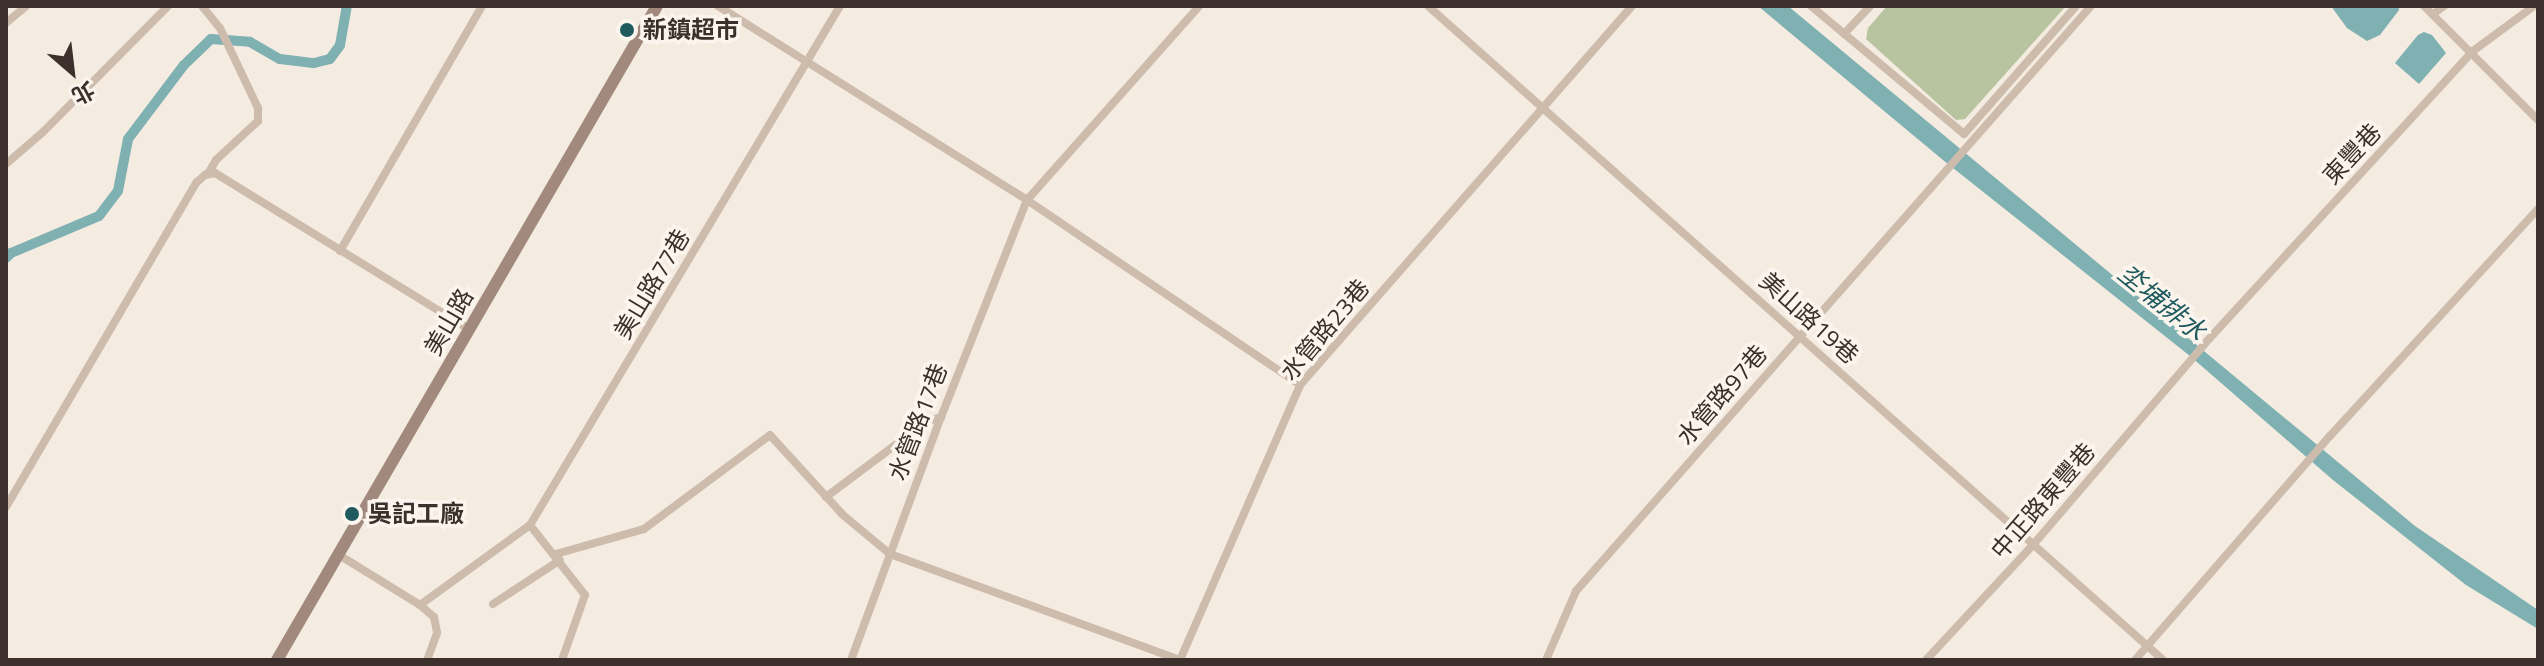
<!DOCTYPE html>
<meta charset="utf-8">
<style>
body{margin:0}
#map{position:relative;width:2544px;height:666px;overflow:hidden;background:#f4ebe1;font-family:"Titillium Web","Noto Sans TC",sans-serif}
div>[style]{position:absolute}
.green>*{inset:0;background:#b8c4a0}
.water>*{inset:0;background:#7fb0b2}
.canal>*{height:10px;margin:-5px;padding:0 5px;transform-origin:5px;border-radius:5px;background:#7fb0b2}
.street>*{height:8px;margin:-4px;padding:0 4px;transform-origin:4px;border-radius:4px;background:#cdbbac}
.secondary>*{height:12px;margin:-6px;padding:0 6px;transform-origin:6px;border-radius:6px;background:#a18a7d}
.dots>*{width:22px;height:22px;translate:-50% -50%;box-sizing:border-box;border:4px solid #fbf5ee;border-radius:50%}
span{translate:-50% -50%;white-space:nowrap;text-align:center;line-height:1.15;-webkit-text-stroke:7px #fbf5ee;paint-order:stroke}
.poi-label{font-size:24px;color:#3b302b;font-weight:700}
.left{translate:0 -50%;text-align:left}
.street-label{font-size:24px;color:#3b302b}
.water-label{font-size:26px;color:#1f5a5e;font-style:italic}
.frame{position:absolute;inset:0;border:8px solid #3b302b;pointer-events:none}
.north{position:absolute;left:32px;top:32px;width:80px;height:80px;-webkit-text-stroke:6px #fbf5ee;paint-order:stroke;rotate:152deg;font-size:22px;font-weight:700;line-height:32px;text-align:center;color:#3b302b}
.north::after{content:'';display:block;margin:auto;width:28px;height:36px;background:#3b302b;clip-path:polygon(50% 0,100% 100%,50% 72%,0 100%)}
</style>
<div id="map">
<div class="green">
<div style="clip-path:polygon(1887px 6px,2066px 6px,1965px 119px,1956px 120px,1866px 39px,1868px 28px)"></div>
</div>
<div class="water">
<div style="clip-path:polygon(1758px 6px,1788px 6px,2415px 526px,2538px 610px,2538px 629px,2466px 585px,2333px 480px,2190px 356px,1943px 160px)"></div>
<div style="clip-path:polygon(2331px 6px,2399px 6px,2399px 10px,2380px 35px,2367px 41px,2347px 28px)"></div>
<div style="clip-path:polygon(2424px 32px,2432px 35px,2446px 53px,2419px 84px,2395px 63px,2418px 35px)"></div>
</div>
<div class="canal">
<div style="left:6px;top:258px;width:7px;rotate:-45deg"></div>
<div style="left:11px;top:253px;width:95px;rotate:-22.8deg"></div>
<div style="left:99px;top:216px;width:31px;rotate:-53deg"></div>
<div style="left:118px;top:191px;width:53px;rotate:-79.1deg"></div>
<div style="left:128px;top:139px;width:93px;rotate:-52.9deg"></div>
<div style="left:184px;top:65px;width:37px;rotate:-44deg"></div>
<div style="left:211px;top:39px;width:39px;rotate:4deg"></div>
<div style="left:250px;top:42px;width:34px;rotate:30deg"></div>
<div style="left:280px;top:59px;width:34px;rotate:7deg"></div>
<div style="left:314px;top:63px;width:16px;rotate:-14deg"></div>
<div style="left:330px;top:59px;width:17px;rotate:-54deg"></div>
<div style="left:340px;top:45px;width:40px;rotate:-80deg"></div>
</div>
<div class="street">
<div style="left:202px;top:6px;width:28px;rotate:51deg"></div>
<div style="left:220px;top:28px;width:89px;rotate:64.6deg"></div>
<div style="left:258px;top:108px;width:13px;rotate:90deg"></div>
<div style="left:258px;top:121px;width:57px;rotate:137.1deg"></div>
<div style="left:216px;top:160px;width:16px;rotate:120deg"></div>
<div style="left:718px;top:6px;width:365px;rotate:32.1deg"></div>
<div style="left:1027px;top:200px;width:330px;rotate:34.1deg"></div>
<div style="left:1428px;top:6px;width:984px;rotate:41.66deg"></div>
<div style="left:1811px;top:6px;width:199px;rotate:39.9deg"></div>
<div style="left:1964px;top:134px;width:170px;rotate:-48.8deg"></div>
<div style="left:2424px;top:6px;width:161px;rotate:45deg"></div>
<div style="left:2433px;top:14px;width:14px;rotate:-36deg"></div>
<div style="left:6px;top:23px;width:26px;rotate:-40deg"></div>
<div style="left:1844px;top:34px;width:38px;rotate:-47deg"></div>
<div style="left:6px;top:164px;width:49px;rotate:-40.9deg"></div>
<div style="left:43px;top:132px;width:177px;rotate:-45.2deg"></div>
<div style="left:340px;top:251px;width:283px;rotate:-59.9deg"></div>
<div style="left:826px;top:497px;width:125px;rotate:-36.9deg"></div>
<div style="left:926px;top:422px;width:16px;rotate:-18deg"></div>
<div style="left:6px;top:507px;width:377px;rotate:-59.6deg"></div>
<div style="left:197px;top:182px;width:11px;rotate:-41deg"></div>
<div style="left:205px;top:175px;width:10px;rotate:-11deg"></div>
<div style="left:215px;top:173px;width:299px;rotate:31.6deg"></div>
<div style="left:556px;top:554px;width:91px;rotate:-15.9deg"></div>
<div style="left:644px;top:529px;width:157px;rotate:-36.7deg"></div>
<div style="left:770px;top:435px;width:108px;rotate:47.6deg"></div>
<div style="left:843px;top:515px;width:61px;rotate:39.7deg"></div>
<div style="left:890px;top:554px;width:308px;rotate:20.1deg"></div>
<div style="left:339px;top:555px;width:95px;rotate:31.7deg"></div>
<div style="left:420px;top:605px;width:136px;rotate:-36deg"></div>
<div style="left:493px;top:604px;width:80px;rotate:-33.3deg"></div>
<div style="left:420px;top:605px;width:18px;rotate:41deg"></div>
<div style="left:434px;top:617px;width:16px;rotate:79deg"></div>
<div style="left:437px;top:633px;width:29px;rotate:110deg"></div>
<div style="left:562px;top:660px;width:69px;rotate:-70.5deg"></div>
<div style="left:585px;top:595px;width:89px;rotate:-128.2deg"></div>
<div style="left:530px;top:525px;width:605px;rotate:-59.15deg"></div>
<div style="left:851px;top:660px;width:259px;rotate:-69.7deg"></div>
<div style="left:941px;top:417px;width:233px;rotate:-68.4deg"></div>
<div style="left:1027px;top:200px;width:259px;rotate:-48.4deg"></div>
<div style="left:1180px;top:660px;width:300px;rotate:-66.4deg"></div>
<div style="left:1300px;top:385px;width:504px;rotate:-48.78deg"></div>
<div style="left:1546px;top:660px;width:75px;rotate:-66.5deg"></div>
<div style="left:1576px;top:591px;width:779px;rotate:-48.64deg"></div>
<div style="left:1926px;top:660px;width:157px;rotate:-47.1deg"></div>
<div style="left:2033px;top:545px;width:271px;rotate:-49.5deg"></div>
<div style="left:2209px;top:339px;width:391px;rotate:-47.5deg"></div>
<div style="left:2473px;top:51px;width:76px;rotate:-36.4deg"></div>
<div style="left:2135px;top:660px;width:297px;rotate:-49deg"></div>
<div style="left:2330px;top:436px;width:308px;rotate:-47.5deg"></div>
</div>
<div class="secondary">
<div style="left:277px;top:660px;width:756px;rotate:-59.84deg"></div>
</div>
<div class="dots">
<div style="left:627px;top:30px;background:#1f5a5e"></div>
<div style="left:352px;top:514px;background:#1f5a5e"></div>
</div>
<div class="poi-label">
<span class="left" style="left:643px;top:30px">新鎮超市</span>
<span class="left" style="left:368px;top:514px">吳記工廠</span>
</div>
<div class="street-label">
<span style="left:2352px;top:154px;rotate:-47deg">東豐巷</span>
<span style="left:652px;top:284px;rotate:-59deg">美山路77巷</span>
<span style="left:1809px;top:318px;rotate:42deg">美山路19巷</span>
<span style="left:449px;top:322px;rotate:-60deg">美山路</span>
<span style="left:1325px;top:330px;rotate:-50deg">水管路23巷</span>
<span style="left:1722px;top:395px;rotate:-49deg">水管路97巷</span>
<span style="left:918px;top:422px;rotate:-69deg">水管路17巷</span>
<span style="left:2043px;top:501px;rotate:-49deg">中正路東豐巷</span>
</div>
<div class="water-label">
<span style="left:2162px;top:302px;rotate:39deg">坔埔排水</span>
</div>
<div class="frame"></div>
<div class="north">北</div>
</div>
